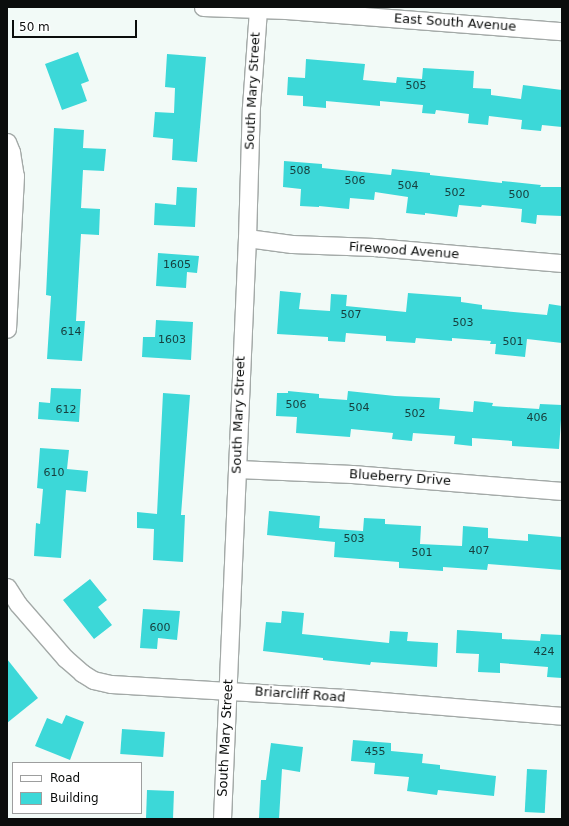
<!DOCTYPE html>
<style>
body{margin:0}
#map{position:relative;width:569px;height:826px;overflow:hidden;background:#f2faf7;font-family:"DejaVu Sans",sans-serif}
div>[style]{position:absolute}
.building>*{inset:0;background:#3cd8d8;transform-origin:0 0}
.roads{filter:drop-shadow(1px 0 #a3a9a7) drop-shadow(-1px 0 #a3a9a7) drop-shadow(0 1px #a3a9a7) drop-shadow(0 -1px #a3a9a7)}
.street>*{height:17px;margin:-8.5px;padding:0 8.5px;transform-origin:8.5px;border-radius:8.5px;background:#fff}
span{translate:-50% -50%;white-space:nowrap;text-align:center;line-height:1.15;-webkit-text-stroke:3.5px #fff;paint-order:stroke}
.number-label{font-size:11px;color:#17403f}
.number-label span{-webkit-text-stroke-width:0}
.street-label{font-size:13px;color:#0b0d0c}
.frame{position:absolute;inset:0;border:8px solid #0b0d0c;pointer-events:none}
.legend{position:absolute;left:12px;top:762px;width:130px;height:52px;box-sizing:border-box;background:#fff;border:1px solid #9d9e9e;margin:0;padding:5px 7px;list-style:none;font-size:12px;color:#0b0d0c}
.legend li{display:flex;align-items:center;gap:8px;height:20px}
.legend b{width:20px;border:1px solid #9d9e9e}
.scale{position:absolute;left:12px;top:20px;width:125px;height:18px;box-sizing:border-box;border:2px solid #0b0d0c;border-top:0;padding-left:5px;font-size:12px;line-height:14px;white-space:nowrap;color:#0b0d0c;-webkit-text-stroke:3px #fff;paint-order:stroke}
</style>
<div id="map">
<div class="building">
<div style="clip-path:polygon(78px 52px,89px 81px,81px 84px,87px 101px,62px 110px,45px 64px)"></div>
<div style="clip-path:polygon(167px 54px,206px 57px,197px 162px,172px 160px,173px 139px,153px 137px,155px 112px,174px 113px,175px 88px,165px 87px)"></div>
<div style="clip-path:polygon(306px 59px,365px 64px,363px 80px,396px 83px,397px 77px,422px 79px,423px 68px,474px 71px,473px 88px,491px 89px,491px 95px,521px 99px,523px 85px,562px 90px,562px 127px,542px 125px,541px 131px,521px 129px,522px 120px,489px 116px,488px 125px,468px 123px,469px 114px,436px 110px,435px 114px,422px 113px,423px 105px,380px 101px,380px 106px,326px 101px,326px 108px,303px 106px,303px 96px,287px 95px,288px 77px,305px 78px)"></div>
<div style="clip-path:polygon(54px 128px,84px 130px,83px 148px,106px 149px,104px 171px,83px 170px,81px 208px,100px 209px,99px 235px,81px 234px,76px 321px,85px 321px,82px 361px,47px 359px,51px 296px,46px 295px)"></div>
<div style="clip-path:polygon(284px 161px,322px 164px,322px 168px,391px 175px,392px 169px,430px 173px,430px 175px,502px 183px,502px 181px,541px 185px,540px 187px,562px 187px,562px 216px,537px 215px,536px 224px,521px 222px,522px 209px,482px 205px,481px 207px,459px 205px,457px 217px,425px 213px,425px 215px,406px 213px,408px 197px,375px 192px,374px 200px,350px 198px,349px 209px,319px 206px,319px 207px,300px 206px,301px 189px,283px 187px)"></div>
<div style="clip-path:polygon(177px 187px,197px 188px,195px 227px,154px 225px,155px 203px,176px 205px)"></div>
<div style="clip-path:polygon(158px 253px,199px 256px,197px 273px,187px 272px,186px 288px,156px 286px)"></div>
<div style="clip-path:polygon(280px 291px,301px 293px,299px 309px,330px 311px,331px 294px,347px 295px,346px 306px,406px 312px,408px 293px,461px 297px,461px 302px,482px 305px,482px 309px,547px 315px,549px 304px,562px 306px,562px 343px,527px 339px,525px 357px,495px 354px,496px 344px,490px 344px,491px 341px,452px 338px,452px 341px,416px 338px,415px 343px,386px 341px,386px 336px,346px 333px,345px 342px,328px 341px,328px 337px,277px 334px)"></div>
<div style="clip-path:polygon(156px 320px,193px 322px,191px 360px,142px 357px,143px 337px,155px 337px)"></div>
<div style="clip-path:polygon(51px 388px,81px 389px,79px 422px,38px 419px,39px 402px,50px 403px)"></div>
<div style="clip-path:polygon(288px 391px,319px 394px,319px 398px,347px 400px,348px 391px,395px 396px,440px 398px,439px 409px,473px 412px,474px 401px,493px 403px,492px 406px,539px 409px,540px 404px,562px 405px,559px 449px,512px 446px,512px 441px,472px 438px,472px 446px,454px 444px,455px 436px,413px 433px,412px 441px,392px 439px,393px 433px,351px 429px,350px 437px,296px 433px,297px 417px,276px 416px,277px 393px,288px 393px)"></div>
<div style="clip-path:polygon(163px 393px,190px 395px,181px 515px,185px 515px,183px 562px,153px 560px,154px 529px,137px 528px,137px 512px,157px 514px)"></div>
<div style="clip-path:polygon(40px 448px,69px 450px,67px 469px,88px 471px,86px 492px,66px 490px,61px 558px,34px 556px,36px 523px,40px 524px,43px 489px,37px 488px)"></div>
<div style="clip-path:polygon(269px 511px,320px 516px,319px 528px,363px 531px,364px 518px,385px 519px,385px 524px,421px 526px,420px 544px,462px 546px,463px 526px,488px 528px,488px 538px,528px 541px,528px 534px,562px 537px,562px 570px,488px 564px,487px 570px,443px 567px,443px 571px,399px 568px,399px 562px,334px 557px,335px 542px,267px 535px)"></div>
<div style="clip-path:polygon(90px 579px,107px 600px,98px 607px,112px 625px,94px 639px,63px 600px)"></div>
<div style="clip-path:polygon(143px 609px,180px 611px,177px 640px,158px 638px,157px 649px,140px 648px)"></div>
<div style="clip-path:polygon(282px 611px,304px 613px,302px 634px,389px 643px,390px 631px,408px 632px,407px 641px,438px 643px,437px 667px,371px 662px,370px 665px,323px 660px,323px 658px,263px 651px,266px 622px,281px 623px)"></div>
<div style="clip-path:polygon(457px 630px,502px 633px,502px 639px,540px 641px,541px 634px,562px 635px,562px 678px,547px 677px,548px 667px,500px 663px,500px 673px,478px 672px,479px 654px,456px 653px)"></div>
<div style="clip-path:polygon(7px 659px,38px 698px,7px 723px)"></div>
<div style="clip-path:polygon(66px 715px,84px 722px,70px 760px,35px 746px,47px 718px,62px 724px)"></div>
<div style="left:122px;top:729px;width:43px;height:25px;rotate:4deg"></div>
<div style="clip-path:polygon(353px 740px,391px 743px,391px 751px,423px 754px,422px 763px,440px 765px,440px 769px,496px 776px,494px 796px,438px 790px,437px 795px,407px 791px,409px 777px,374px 774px,375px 763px,351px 761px)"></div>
<div style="clip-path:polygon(271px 743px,303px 747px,300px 772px,282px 769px,279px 819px,259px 818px,261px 780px,266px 780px)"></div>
<div style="left:527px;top:769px;width:20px;height:43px;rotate:3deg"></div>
<div style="left:147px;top:790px;width:27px;height:29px;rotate:2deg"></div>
</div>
<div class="roads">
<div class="street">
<div style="left:203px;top:7px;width:83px;rotate:2.1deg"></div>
<div style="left:286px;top:10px;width:277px;rotate:4.4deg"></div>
<div style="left:7px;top:142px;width:11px;rotate:68deg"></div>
<div style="left:11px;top:152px;width:24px;rotate:81deg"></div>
<div style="left:15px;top:176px;width:153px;rotate:93deg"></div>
<div style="left:247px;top:238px;width:45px;rotate:7.6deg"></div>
<div style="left:292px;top:244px;width:82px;rotate:2.1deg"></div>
<div style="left:374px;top:247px;width:189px;rotate:4.9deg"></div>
<div style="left:237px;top:469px;width:115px;rotate:2.5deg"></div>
<div style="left:352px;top:474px;width:211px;rotate:4.6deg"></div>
<div style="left:7px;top:587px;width:20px;rotate:57deg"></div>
<div style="left:18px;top:604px;width:72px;rotate:49deg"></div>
<div style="left:65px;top:658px;width:23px;rotate:41deg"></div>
<div style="left:82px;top:673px;width:13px;rotate:32deg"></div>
<div style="left:93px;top:680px;width:18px;rotate:13deg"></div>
<div style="left:111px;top:684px;width:234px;rotate:3.4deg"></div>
<div style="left:345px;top:698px;width:218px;rotate:4.7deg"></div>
<div style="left:222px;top:819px;width:582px;rotate:-87.54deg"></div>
<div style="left:247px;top:238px;width:131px;rotate:-88.3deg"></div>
<div style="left:251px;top:107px;width:97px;rotate:-85.9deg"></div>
</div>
</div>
<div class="number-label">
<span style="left:416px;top:86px">505</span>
<span style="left:300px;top:171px">508</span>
<span style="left:355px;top:181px">506</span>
<span style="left:408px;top:186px">504</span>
<span style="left:455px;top:193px">502</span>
<span style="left:519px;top:195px">500</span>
<span style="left:177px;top:265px">1605</span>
<span style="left:351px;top:315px">507</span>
<span style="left:463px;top:323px">503</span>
<span style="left:71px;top:332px">614</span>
<span style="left:172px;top:340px">1603</span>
<span style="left:513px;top:342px">501</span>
<span style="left:296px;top:405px">506</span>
<span style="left:359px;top:408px">504</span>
<span style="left:66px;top:410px">612</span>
<span style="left:415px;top:414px">502</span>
<span style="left:537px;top:418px">406</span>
<span style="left:54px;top:473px">610</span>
<span style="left:354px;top:539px">503</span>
<span style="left:479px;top:551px">407</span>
<span style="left:422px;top:553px">501</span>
<span style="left:160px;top:628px">600</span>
<span style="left:544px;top:652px">424</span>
<span style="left:375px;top:752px">455</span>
</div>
<div class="street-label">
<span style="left:455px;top:23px;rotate:4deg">East South Avenue</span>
<span style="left:253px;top:91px;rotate:-87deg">South Mary Street</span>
<span style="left:404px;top:251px;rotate:4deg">Firewood Avenue</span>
<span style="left:239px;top:415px;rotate:-88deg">South Mary Street</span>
<span style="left:400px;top:478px;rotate:4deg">Blueberry Drive</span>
<span style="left:300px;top:695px;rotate:4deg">Briarcliff Road</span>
<span style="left:226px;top:738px;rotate:-87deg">South Mary Street</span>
</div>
<div class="frame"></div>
<ul class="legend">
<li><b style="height:5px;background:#fff"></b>Road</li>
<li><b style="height:11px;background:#3cd8d8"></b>Building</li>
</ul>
<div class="scale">50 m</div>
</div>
